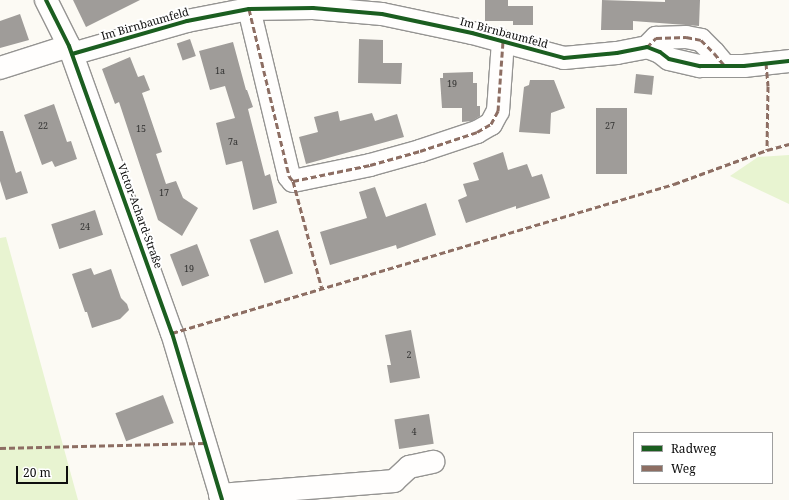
<!DOCTYPE html>
<meta charset="utf-8">
<style>
body{margin:0}
#map{position:relative;width:789px;height:500px;overflow:hidden;background:#fcfaf4;font-family:"Noto Serif",serif}
div>[style]{position:absolute}
.green>*{inset:0;background:#e8f4d1}
.building>*{inset:0;background:#9f9c99;transform-origin:0 0}
.roads{filter:drop-shadow(1px 0 #959492) drop-shadow(-1px 0 #959492) drop-shadow(0 1px #959492) drop-shadow(0 -1px #959492)}
.minor>*{height:22px;margin:-11px;padding:0 11px;transform-origin:11px;border-radius:11px;background:#fffefd}
.quiet>*{height:3px;margin-top:-1.5px;transform-origin:0;background:repeating-linear-gradient(90deg,#8d6e63 0 6px,transparent 0 9px)}
.cycleway>*{height:4px;margin:-2px;padding:0 2px;transform-origin:2px;border-radius:2px;background:#1b5e20}
span{translate:-50% -50%;white-space:nowrap;text-align:center;line-height:1.15;-webkit-text-stroke:4px #fff;paint-order:stroke}
.number-label{font-size:9px;color:#323231}
.number-label span{-webkit-text-stroke-width:0}
.street-label{font-size:11px;color:#0e0e0e}
.legend{position:absolute;left:633px;top:432px;width:140px;height:52px;box-sizing:border-box;background:#fff;border:1px solid #9f9f9f;margin:0;padding:5px 7px;list-style:none;font-size:12px;color:#0e0e0e}
.legend li{display:flex;align-items:center;gap:8px;height:20px}
.legend b{width:20px;border:1px solid #9f9f9f}
.scale{position:absolute;left:16px;top:466px;width:52px;height:18px;box-sizing:border-box;border:2px solid #0e0e0e;border-top:0;padding-left:5px;font-size:12px;line-height:14px;white-space:nowrap;color:#0e0e0e;-webkit-text-stroke:3px #fff;paint-order:stroke}
</style>
<div id="map">
<div class="green">
<div style="clip-path:polygon(789px 155px,789px 204px,730px 176px,758px 157px)"></div>
<div style="clip-path:polygon(6px 237px,78px 500px,0 500px,0 238px)"></div>
</div>
<div class="building">
<div style="clip-path:polygon(73px 0,140px 0,86px 27px)"></div>
<div style="clip-path:polygon(485px 0,508px 0,508px 6px,533px 6px,533px 25px,513px 25px,513px 21px,485px 21px)"></div>
<div style="clip-path:polygon(602px 0,665px 2px,665px 0,700px 0,699px 26px,633px 21px,633px 30px,601px 30px)"></div>
<div style="clip-path:polygon(20px 14px,29px 40px,0 48px,0 21px)"></div>
<div style="left:190px;top:39px;width:18px;height:14px;rotate:71deg"></div>
<div style="clip-path:polygon(359px 39px,383px 40px,383px 63px,402px 63px,401px 84px,358px 83px)"></div>
<div style="clip-path:polygon(233px 42px,246px 90px,247px 90px,253px 107px,248px 109px,265px 176px,270px 174px,277px 203px,253px 210px,242px 161px,226px 165px,216px 123px,235px 118px,225px 86px,210px 90px,199px 51px)"></div>
<div style="clip-path:polygon(130px 57px,138px 77px,144px 75px,150px 90px,142px 93px,162px 152px,156px 154px,166px 184px,176px 181px,183px 198px,198px 208px,182px 236px,158px 220px,119px 102px,115px 104px,102px 69px)"></div>
<div style="clip-path:polygon(473px 72px,473px 83px,477px 83px,477px 106px,480px 106px,480px 116px,472px 121px,462px 122px,462px 108px,442px 108px,440px 78px,443px 78px,443px 73px)"></div>
<div style="left:636px;top:74px;width:18px;height:19px;rotate:6deg"></div>
<div style="clip-path:polygon(530px 80px,554px 80px,565px 108px,551px 113px,550px 134px,519px 132px,524px 87px,529px 85px)"></div>
<div style="clip-path:polygon(54px 104px,67px 142px,71px 141px,77px 159px,55px 167px,52px 161px,42px 165px,24px 115px)"></div>
<div style="left:596px;top:108px;width:31px;height:66px"></div>
<div style="clip-path:polygon(338px 111px,340px 121px,372px 113px,375px 121px,397px 114px,404px 137px,306px 164px,299px 137px,318px 132px,314px 117px)"></div>
<div style="clip-path:polygon(0 131px,3px 131px,16px 173px,21px 171px,28px 193px,6px 200px,0 181px)"></div>
<div style="clip-path:polygon(503px 152px,508px 170px,527px 164px,532px 177px,542px 174px,550px 198px,516px 209px,516px 206px,466px 223px,458px 200px,467px 196px,463px 184px,479px 180px,473px 163px)"></div>
<div style="clip-path:polygon(375px 187px,386px 217px,426px 203px,436px 235px,397px 249px,396px 245px,330px 265px,320px 232px,367px 218px,359px 192px)"></div>
<div style="left:95px;top:210px;width:26px;height:46px;rotate:72deg"></div>
<div style="left:278px;top:230px;width:46px;height:30px;rotate:71deg"></div>
<div style="left:197px;top:244px;width:34px;height:29px;rotate:69deg"></div>
<div style="clip-path:polygon(91px 268px,94px 275px,111px 269px,121px 298px,127px 304px,129px 310px,120px 319px,92px 328px,87px 312px,85px 312px,72px 274px)"></div>
<div style="clip-path:polygon(411px 330px,420px 378px,390px 383px,387px 365px,391px 365px,385px 335px)"></div>
<div style="left:163px;top:395px;width:30px;height:51px;rotate:69deg"></div>
<div style="left:429px;top:414px;width:30px;height:35px;rotate:81deg"></div>
</div>
<div class="roads">
<div class="minor">
<div style="left:46px;top:0;width:51px;rotate:63.4deg"></div>
<div style="left:69px;top:46px;width:305px;rotate:70.3deg"></div>
<div style="left:172px;top:333px;width:174px;rotate:73.3deg"></div>
<div style="left:249px;top:9px;width:172px;rotate:76.5deg"></div>
<div style="left:289px;top:176px;width:6px;rotate:51deg"></div>
<div style="left:293px;top:181px;width:79px;rotate:-11.7deg"></div>
<div style="left:370px;top:165px;width:52px;rotate:-15.6deg"></div>
<div style="left:420px;top:151px;width:60px;rotate:-18.4deg"></div>
<div style="left:477px;top:132px;width:16px;rotate:-30deg"></div>
<div style="left:491px;top:124px;width:15px;rotate:-62deg"></div>
<div style="left:498px;top:111px;width:69px;rotate:-85.9deg"></div>
<div style="left:647px;top:47px;width:13px;rotate:-45deg"></div>
<div style="left:656px;top:38px;width:30px;rotate:-2deg"></div>
<div style="left:686px;top:37px;width:15px;rotate:11deg"></div>
<div style="left:701px;top:40px;width:18px;rotate:45deg"></div>
<div style="left:714px;top:53px;width:17px;rotate:50deg"></div>
<div style="left:72px;top:54px;width:120px;rotate:-16deg"></div>
<div style="left:187px;top:21px;width:63px;rotate:-11deg"></div>
<div style="left:249px;top:9px;width:64px;rotate:-0.9deg"></div>
<div style="left:313px;top:8px;width:69px;rotate:5deg"></div>
<div style="left:382px;top:14px;width:92px;rotate:11.9deg"></div>
<div style="left:472px;top:33px;width:95px;rotate:15.2deg"></div>
<div style="left:564px;top:58px;width:53px;rotate:-5.4deg"></div>
<div style="left:617px;top:53px;width:31px;rotate:-11deg"></div>
<div style="left:647px;top:47px;width:14px;rotate:21deg"></div>
<div style="left:660px;top:52px;width:11px;rotate:38deg"></div>
<div style="left:669px;top:59px;width:32px;rotate:13deg"></div>
<div style="left:700px;top:66px;width:44px"></div>
<div style="left:744px;top:66px;width:45px;rotate:-6.3deg"></div>
<div style="left:0;top:68px;width:72px;rotate:-17.7deg"></div>
<div style="left:220px;top:495px;width:175px;rotate:-4.6deg"></div>
<div style="left:394px;top:481px;width:21px;rotate:-43deg"></div>
<div style="left:409px;top:467px;width:25px;rotate:-12deg"></div>
</div>
</div>
<div class="quiet">
<div style="left:249px;top:9px;width:172px;rotate:76.5deg"></div>
<div style="left:289px;top:176px;width:6px;rotate:51deg"></div>
<div style="left:293px;top:181px;width:79px;rotate:-11.7deg"></div>
<div style="left:370px;top:165px;width:52px;rotate:-15.6deg"></div>
<div style="left:420px;top:151px;width:60px;rotate:-18.4deg"></div>
<div style="left:477px;top:132px;width:16px;rotate:-30deg"></div>
<div style="left:491px;top:124px;width:15px;rotate:-62deg"></div>
<div style="left:498px;top:111px;width:69px;rotate:-85.9deg"></div>
<div style="left:647px;top:47px;width:13px;rotate:-45deg"></div>
<div style="left:656px;top:38px;width:30px;rotate:-2deg"></div>
<div style="left:686px;top:37px;width:15px;rotate:11deg"></div>
<div style="left:701px;top:40px;width:18px;rotate:45deg"></div>
<div style="left:714px;top:53px;width:17px;rotate:50deg"></div>
<div style="left:766px;top:63px;width:23px;rotate:85deg"></div>
<div style="left:768px;top:86px;width:64px;rotate:90.9deg"></div>
<div style="left:293px;top:181px;width:112px;rotate:75deg"></div>
<div style="left:172px;top:333px;width:524px;rotate:-16.53deg"></div>
<div style="left:674px;top:184px;width:99px;rotate:-20.1deg"></div>
<div style="left:767px;top:150px;width:23px;rotate:-15deg"></div>
<div style="left:0;top:448px;width:205px;rotate:-1.4deg"></div>
</div>
<div class="cycleway">
<div style="left:46px;top:0;width:51px;rotate:63.4deg"></div>
<div style="left:69px;top:46px;width:305px;rotate:70.3deg"></div>
<div style="left:172px;top:333px;width:174px;rotate:73.3deg"></div>
<div style="left:72px;top:54px;width:120px;rotate:-16deg"></div>
<div style="left:187px;top:21px;width:63px;rotate:-11deg"></div>
<div style="left:249px;top:9px;width:64px;rotate:-0.9deg"></div>
<div style="left:313px;top:8px;width:69px;rotate:5deg"></div>
<div style="left:382px;top:14px;width:92px;rotate:11.9deg"></div>
<div style="left:472px;top:33px;width:95px;rotate:15.2deg"></div>
<div style="left:564px;top:58px;width:53px;rotate:-5.4deg"></div>
<div style="left:617px;top:53px;width:31px;rotate:-11deg"></div>
<div style="left:647px;top:47px;width:14px;rotate:21deg"></div>
<div style="left:660px;top:52px;width:11px;rotate:38deg"></div>
<div style="left:669px;top:59px;width:32px;rotate:13deg"></div>
<div style="left:700px;top:66px;width:44px"></div>
<div style="left:744px;top:66px;width:45px;rotate:-6.3deg"></div>
</div>
<div class="number-label">
<span style="left:220px;top:71px">1a</span>
<span style="left:452px;top:84px">19</span>
<span style="left:43px;top:126px">22</span>
<span style="left:610px;top:126px">27</span>
<span style="left:141px;top:129px">15</span>
<span style="left:233px;top:142px">7a</span>
<span style="left:164px;top:193px">17</span>
<span style="left:85px;top:227px">24</span>
<span style="left:189px;top:269px">19</span>
<span style="left:409px;top:355px">2</span>
<span style="left:414px;top:432px">4</span>
</div>
<div class="street-label">
<span style="left:145px;top:24px;rotate:-16deg">Im Birnbaumfeld</span>
<span style="left:504px;top:33px;rotate:15deg">Im Birnbaumfeld</span>
<span style="left:140px;top:216px;rotate:70deg">Victor-Achard-Straße</span>
</div>
<ul class="legend">
<li><b style="height:5px;background:#1b5e20"></b>Radweg</li>
<li><b style="height:5px;background:#8d6e63"></b>Weg</li>
</ul>
<div class="scale">20 m</div>
</div>
